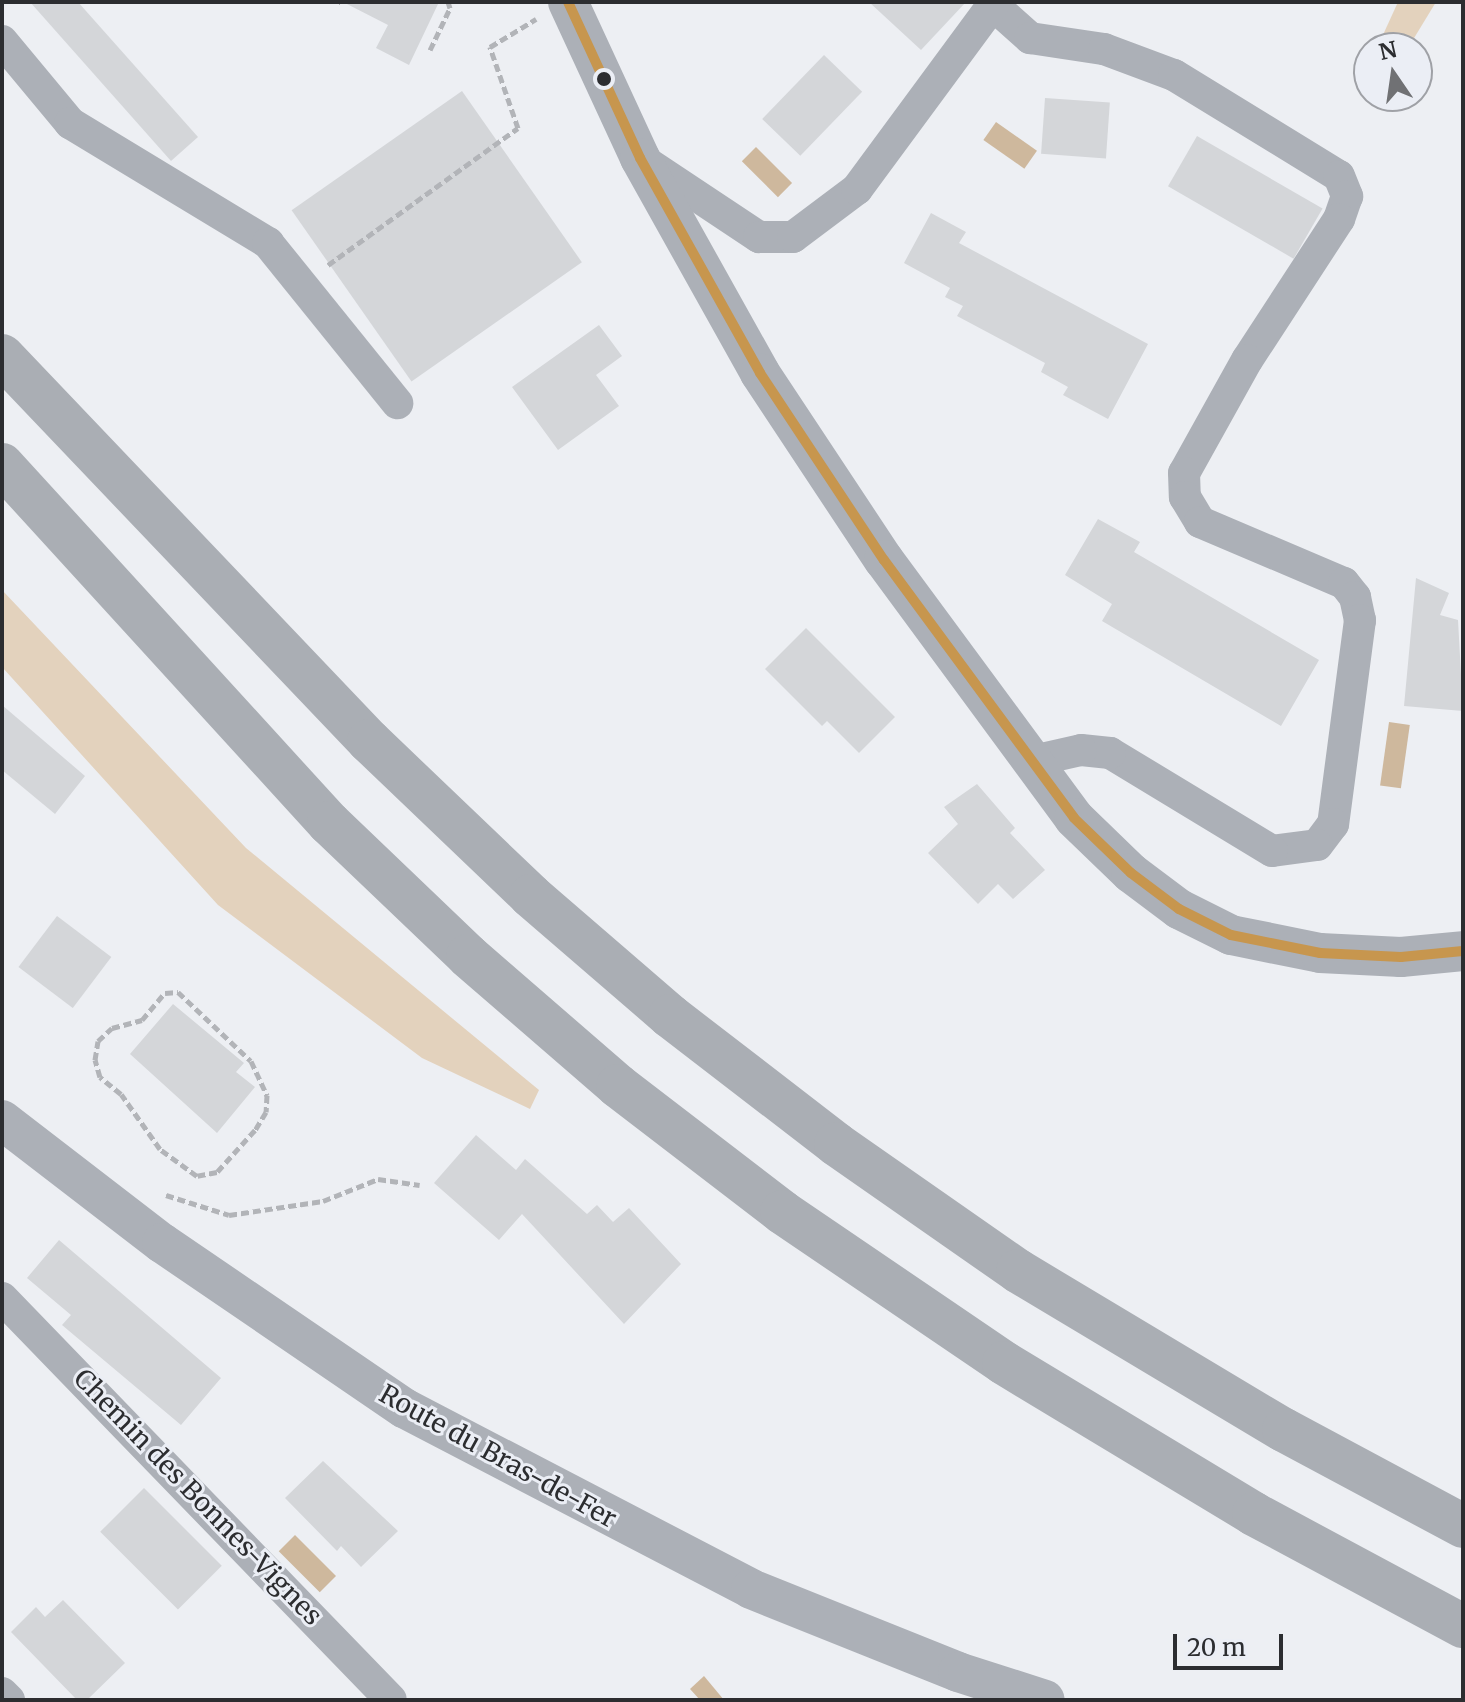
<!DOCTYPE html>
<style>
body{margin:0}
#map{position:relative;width:1465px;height:1702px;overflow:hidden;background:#edeff3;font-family:Merriweather,serif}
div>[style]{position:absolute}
.forest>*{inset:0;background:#e3d2bd}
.water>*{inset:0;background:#ceb89d;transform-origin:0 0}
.building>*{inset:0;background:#d4d6d9;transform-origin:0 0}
.path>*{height:5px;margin-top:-2.5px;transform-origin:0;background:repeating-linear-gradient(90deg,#b2b4b8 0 8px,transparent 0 12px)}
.minor>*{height:32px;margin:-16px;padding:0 16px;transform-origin:16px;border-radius:16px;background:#acb0b7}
.tertiary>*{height:40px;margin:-20px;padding:0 20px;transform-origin:20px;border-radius:20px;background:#acb0b7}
.motorway>*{height:44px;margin:-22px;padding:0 22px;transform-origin:22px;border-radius:22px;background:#aaaeb4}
.bus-1>*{height:10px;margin:-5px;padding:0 5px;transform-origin:5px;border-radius:5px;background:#c7964e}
.dots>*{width:22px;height:22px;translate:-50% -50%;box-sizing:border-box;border:4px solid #ebeef5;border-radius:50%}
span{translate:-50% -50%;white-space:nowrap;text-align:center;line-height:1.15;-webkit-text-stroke:6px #ebeef5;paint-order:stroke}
.street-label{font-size:26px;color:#2c2d30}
.frame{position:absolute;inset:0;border:4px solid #2c2d30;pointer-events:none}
.north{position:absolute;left:1353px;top:32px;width:80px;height:80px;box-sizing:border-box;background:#ebeef5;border:2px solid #9fa1a6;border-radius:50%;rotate:347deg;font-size:22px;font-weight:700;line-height:32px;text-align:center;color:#2c2d30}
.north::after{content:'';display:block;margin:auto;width:28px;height:36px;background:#707174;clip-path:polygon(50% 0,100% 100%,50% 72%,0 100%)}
.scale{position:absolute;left:1173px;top:1634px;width:110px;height:36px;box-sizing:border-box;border:4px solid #2c2d30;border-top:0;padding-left:10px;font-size:24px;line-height:28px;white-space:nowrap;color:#2c2d30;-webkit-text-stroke:6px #ebeef5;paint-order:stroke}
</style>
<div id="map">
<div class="forest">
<div style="clip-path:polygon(1398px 2px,1436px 2px,1408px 48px,1377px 48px)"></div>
<div style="clip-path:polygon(2px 590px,246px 848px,539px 1090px,530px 1109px,422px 1058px,218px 905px,2px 667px)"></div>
</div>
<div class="water">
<div style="left:996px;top:122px;width:50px;height:22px;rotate:35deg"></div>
<div style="left:756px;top:147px;width:51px;height:20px;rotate:45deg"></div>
<div style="left:1389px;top:722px;width:21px;height:64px;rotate:8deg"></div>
<div style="left:295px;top:1535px;width:58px;height:23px;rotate:45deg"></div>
<div style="clip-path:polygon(704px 1676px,724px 1700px,700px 1700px,690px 1689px)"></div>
</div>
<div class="building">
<div style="clip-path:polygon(30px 2px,78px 2px,198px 137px,171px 161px)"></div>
<div style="clip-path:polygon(343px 2px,439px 2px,409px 65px,376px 48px,388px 25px)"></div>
<div style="clip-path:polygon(869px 2px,966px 2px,921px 50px)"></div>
<div style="left:824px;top:55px;width:53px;height:89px;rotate:44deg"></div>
<div style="left:462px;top:91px;width:209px;height:208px;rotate:55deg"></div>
<div style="left:1045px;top:98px;width:65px;height:56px;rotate:4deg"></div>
<div style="left:1197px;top:136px;width:145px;height:58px;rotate:30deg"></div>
<div style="clip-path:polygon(931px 213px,966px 232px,959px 243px,1148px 344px,1108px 419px,1063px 395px,1068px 387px,1041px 372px,1045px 363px,957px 316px,963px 306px,945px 297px,950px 288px,904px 263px)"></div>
<div style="clip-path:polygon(599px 325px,622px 356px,596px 375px,619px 406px,558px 450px,512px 387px)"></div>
<div style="clip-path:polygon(1098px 519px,1140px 542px,1134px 552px,1319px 660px,1281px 726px,1102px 621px,1112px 604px,1065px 575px)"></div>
<div style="clip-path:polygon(1416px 578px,1449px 593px,1440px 615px,1458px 620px,1463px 711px,1404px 706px)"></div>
<div style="clip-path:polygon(806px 628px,895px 717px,859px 753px,827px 721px,822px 726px,765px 669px)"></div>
<div style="clip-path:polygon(2px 705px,85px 776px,55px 814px,2px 770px)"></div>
<div style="clip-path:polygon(977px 784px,1015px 828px,1010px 833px,1045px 870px,1013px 899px,998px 884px,978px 904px,928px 853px,958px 824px,944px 807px)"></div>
<div style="left:57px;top:916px;width:68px;height:64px;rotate:37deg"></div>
<div style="clip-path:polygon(173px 1004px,244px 1063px,236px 1072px,255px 1087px,217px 1133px,130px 1054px)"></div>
<div style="clip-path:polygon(476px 1135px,516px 1170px,525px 1159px,587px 1214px,597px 1205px,613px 1222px,629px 1208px,681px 1264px,624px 1324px,522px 1214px,499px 1240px,434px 1183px)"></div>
<div style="clip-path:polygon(59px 1240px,221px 1378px,181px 1425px,62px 1325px,71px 1315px,27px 1278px)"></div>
<div style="clip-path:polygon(323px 1461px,398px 1531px,361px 1567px,341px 1546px,337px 1551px,285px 1498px)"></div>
<div style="left:144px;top:1488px;width:110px;height:62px;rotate:45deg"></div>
<div style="clip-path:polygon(63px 1600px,125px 1663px,87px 1700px,77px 1700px,11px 1632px,36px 1607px,45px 1617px)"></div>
</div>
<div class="path">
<div style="left:339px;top:2px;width:1px"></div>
<div style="left:430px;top:50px;width:47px;rotate:-64.5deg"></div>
<div style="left:450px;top:8px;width:6px;rotate:-108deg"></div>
<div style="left:328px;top:265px;width:234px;rotate:-35.8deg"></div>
<div style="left:518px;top:128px;width:86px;rotate:-109.1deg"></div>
<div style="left:490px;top:47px;width:54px;rotate:-31.3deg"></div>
<div style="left:178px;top:992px;width:100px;rotate:43.4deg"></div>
<div style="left:251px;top:1061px;width:38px;rotate:65deg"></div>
<div style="left:267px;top:1095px;width:17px;rotate:93deg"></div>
<div style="left:266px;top:1112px;width:21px;rotate:121deg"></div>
<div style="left:255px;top:1130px;width:57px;rotate:132.1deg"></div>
<div style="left:217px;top:1172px;width:20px;rotate:169deg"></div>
<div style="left:197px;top:1176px;width:46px;rotate:-143.9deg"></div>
<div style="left:160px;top:1149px;width:67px;rotate:-125.3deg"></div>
<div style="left:121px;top:1094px;width:27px;rotate:-141deg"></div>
<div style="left:100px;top:1077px;width:18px;rotate:-106deg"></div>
<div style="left:95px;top:1060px;width:19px;rotate:-81deg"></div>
<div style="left:98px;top:1041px;width:19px;rotate:-43deg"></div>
<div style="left:112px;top:1028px;width:31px;rotate:-15deg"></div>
<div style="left:142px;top:1020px;width:35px;rotate:-50deg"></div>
<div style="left:165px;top:993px;width:13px;rotate:-4deg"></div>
<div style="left:166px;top:1195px;width:66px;rotate:17.6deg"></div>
<div style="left:229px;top:1215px;width:95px;rotate:-8.5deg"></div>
<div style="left:323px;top:1201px;width:59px;rotate:-21.8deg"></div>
<div style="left:378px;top:1179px;width:42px;rotate:8.1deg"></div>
</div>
<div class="minor">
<div style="left:993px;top:5px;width:50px;rotate:41.7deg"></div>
<div style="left:1030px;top:38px;width:75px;rotate:8.5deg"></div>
<div style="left:1104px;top:49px;width:75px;rotate:20.4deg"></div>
<div style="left:1174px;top:75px;width:193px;rotate:31.5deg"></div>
<div style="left:1339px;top:176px;width:22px;rotate:68deg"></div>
<div style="left:1347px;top:196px;width:24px;rotate:109deg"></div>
<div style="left:1339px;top:219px;width:168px;rotate:123.1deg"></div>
<div style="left:1247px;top:360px;width:129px;rotate:119.1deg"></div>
<div style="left:1184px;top:473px;width:24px;rotate:88deg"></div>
<div style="left:1185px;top:497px;width:29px;rotate:59deg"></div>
<div style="left:1200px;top:522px;width:156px;rotate:23deg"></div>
<div style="left:1344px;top:583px;width:18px;rotate:52deg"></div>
<div style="left:1355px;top:597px;width:24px;rotate:78deg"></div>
<div style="left:1360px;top:620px;width:206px;rotate:97.5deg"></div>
<div style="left:1333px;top:824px;width:26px;rotate:127deg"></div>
<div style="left:1317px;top:845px;width:45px;rotate:172.4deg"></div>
<div style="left:1272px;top:851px;width:189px;rotate:-148.8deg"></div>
<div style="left:1110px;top:753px;width:29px;rotate:-174deg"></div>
<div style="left:1081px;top:750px;width:50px;rotate:167.3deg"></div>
<div style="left:2px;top:41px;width:107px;rotate:50.3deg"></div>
<div style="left:70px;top:123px;width:232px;rotate:31.2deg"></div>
<div style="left:268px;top:243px;width:206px;rotate:51.1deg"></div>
<div style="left:640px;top:158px;width:143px;rotate:33.6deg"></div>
<div style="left:759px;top:237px;width:34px"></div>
<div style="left:793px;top:237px;width:80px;rotate:-36.9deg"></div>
<div style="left:857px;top:189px;width:232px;rotate:-53.6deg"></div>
<div style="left:2px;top:1298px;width:559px;rotate:45.94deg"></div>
<div style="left:2px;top:1693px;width:10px;rotate:45deg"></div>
</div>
<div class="tertiary">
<div style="left:568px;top:2px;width:172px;rotate:65.2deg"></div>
<div style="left:640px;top:158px;width:246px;rotate:60.8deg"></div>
<div style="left:760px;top:373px;width:224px;rotate:56.5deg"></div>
<div style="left:884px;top:560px;width:320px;rotate:53.6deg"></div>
<div style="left:1074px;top:818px;width:79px;rotate:44deg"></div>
<div style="left:1131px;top:873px;width:60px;rotate:36.9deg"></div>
<div style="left:1179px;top:909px;width:58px;rotate:26.6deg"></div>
<div style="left:1231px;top:935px;width:91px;rotate:11.4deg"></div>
<div style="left:1320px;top:953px;width:81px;rotate:2.8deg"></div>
<div style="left:1401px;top:957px;width:62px;rotate:-5.5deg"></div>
<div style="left:2px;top:1120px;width:202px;rotate:37.6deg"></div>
<div style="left:162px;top:1243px;width:293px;rotate:34.3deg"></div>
<div style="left:404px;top:1408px;width:391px;rotate:27.5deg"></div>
<div style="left:751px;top:1589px;width:223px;rotate:21.8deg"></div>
<div style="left:958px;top:1672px;width:91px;rotate:17.8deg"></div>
</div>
<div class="motorway">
<div style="left:2px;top:356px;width:532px;rotate:46.37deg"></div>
<div style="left:369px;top:741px;width:224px;rotate:43.7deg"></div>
<div style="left:531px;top:896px;width:184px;rotate:40.8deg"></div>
<div style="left:670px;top:1016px;width:210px;rotate:37.6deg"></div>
<div style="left:836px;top:1144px;width:222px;rotate:34.9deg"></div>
<div style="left:1018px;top:1271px;width:310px;rotate:30.9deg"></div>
<div style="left:1284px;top:1430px;width:203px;rotate:28.2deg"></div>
<div style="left:2px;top:465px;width:485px;rotate:47.6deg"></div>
<div style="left:329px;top:823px;width:192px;rotate:43.7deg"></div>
<div style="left:468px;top:956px;width:198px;rotate:40.9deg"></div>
<div style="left:618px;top:1086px;width:207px;rotate:37.5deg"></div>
<div style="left:782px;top:1212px;width:268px;rotate:34.2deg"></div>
<div style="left:1004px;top:1363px;width:292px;rotate:31.1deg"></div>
<div style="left:1254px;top:1514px;width:237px;rotate:28.2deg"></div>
</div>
<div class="bus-1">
<div style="left:568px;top:2px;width:172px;rotate:65.2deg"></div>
<div style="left:640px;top:158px;width:246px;rotate:60.8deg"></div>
<div style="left:760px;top:373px;width:224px;rotate:56.5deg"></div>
<div style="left:884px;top:560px;width:320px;rotate:53.6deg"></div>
<div style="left:1074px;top:818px;width:79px;rotate:44deg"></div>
<div style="left:1131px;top:873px;width:60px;rotate:36.9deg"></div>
<div style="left:1179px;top:909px;width:58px;rotate:26.6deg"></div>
<div style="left:1231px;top:935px;width:91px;rotate:11.4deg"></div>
<div style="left:1320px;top:953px;width:81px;rotate:2.8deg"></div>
<div style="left:1401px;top:957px;width:62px;rotate:-5.5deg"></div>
</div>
<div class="dots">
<div style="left:604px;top:79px;background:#2c2d30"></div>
</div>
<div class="street-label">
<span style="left:498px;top:1456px;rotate:29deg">Route du Bras-de-Fer</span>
<span style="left:198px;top:1497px;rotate:46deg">Chemin des Bonnes-Vignes</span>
</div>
<div class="frame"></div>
<div class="north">N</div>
<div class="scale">20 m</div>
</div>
